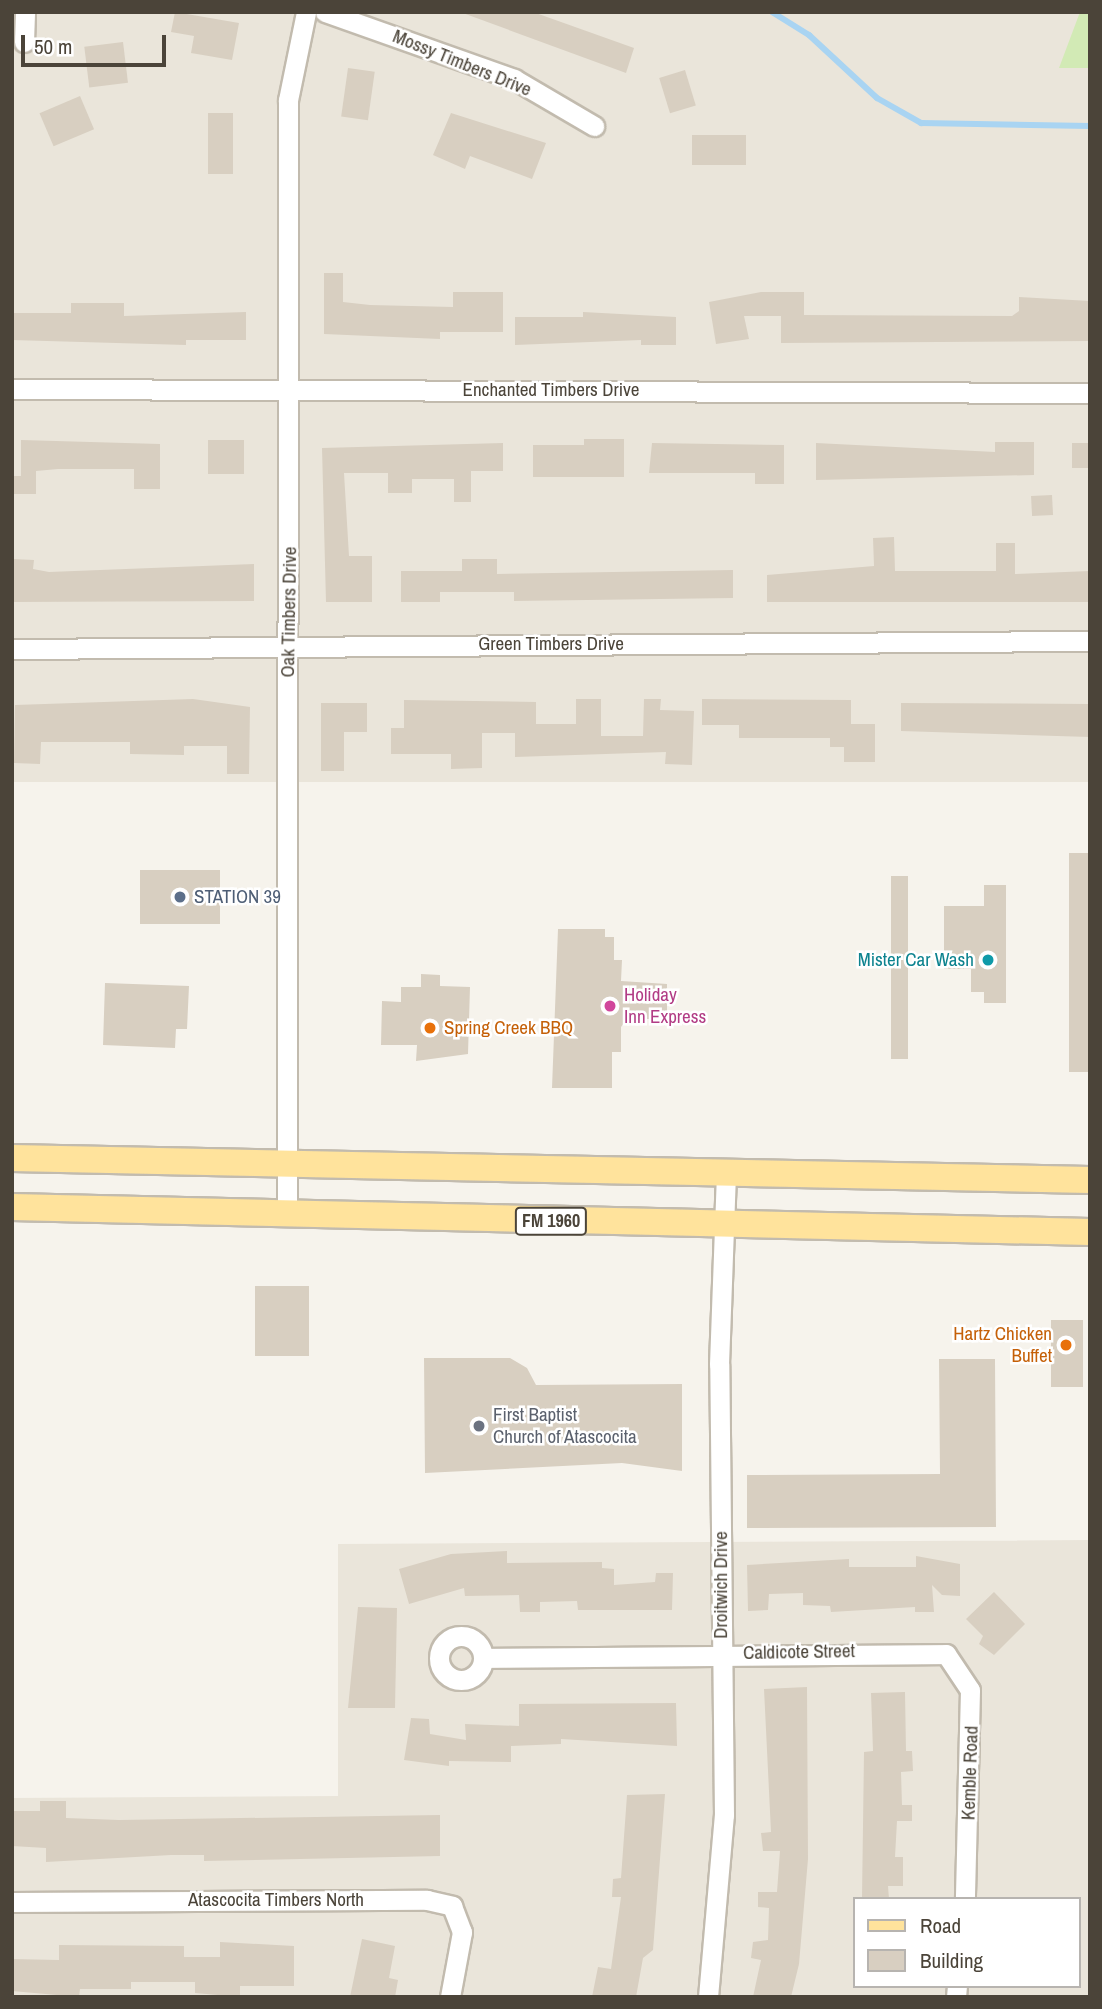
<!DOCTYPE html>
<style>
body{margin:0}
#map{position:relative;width:1102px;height:2009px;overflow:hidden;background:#f6f3ec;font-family:"Archivo Narrow",sans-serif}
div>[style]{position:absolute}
.residential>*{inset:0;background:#eae5da;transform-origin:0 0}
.green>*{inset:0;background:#d2eab5}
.stream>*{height:6px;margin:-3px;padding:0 3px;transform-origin:3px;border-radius:3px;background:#a9d4f2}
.building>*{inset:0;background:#d8cfc1;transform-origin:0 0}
.roads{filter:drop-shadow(2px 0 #c2bbae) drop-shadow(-2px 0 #c2bbae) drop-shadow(0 2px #c2bbae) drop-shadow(0 -2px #c2bbae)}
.minor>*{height:19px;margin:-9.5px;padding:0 9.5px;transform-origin:9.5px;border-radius:9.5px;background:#fff}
.minor>.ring{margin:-9.5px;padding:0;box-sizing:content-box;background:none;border:19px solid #fff;border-radius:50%}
.major>*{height:26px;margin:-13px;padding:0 13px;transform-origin:13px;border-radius:13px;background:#ffe39c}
.dots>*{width:19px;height:19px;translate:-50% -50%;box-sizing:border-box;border:4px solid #fff;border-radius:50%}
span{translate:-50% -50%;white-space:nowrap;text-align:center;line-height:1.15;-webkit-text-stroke:5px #fff;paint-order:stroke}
.shield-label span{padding:2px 5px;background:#fff;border:2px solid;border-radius:5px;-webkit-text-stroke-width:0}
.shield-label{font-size:18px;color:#4b4439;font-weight:700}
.street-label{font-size:19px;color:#4b4439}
.service-label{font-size:19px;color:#4e5e75}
.left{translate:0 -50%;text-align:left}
.culture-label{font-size:19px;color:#0d838f}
.right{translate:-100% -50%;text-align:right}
.hotel-label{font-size:19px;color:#b23c85}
.food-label{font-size:19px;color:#c56008}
.worship-label{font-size:19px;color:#5b616d}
.frame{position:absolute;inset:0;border:14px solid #4b4439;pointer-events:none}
.legend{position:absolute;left:853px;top:1897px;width:228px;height:91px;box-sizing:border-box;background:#fff;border:2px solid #b7b4b0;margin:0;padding:9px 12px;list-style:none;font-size:21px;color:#4b4439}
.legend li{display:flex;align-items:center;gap:14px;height:35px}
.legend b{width:35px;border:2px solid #b7b4b0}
.scale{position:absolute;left:21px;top:35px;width:145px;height:32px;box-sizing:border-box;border:4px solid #4b4439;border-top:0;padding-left:9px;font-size:21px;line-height:24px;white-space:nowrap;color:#4b4439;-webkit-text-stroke:5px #fff;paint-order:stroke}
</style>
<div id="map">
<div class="residential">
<div style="left:12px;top:12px;width:1078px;height:770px"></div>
<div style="clip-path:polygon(evenodd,1090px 1540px,1090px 1997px,12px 1997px,12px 1798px,338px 1796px,338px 1544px,1090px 1540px,855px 1899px,1079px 1899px,1079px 1986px,855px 1986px,855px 1899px)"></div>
</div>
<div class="green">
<div style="clip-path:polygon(1080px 12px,1090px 12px,1090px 68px,1059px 68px)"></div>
</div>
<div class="stream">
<div style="left:772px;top:12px;width:44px;rotate:31.9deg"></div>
<div style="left:809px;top:35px;width:93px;rotate:42.8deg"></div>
<div style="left:877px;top:98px;width:51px;rotate:29.6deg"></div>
<div style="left:921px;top:123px;width:169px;rotate:1deg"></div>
</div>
<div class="building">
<div style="clip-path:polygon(175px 12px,239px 23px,232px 60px,191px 53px,194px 36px,171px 32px)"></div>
<div style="clip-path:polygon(460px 12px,533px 12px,634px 48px,626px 73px)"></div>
<div style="left:123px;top:42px;width:41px;height:39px;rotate:83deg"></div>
<div style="left:348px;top:68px;width:27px;height:49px;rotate:8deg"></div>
<div style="left:685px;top:70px;width:37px;height:27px;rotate:73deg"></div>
<div style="left:80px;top:96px;width:36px;height:44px;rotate:67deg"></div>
<div style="left:208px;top:113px;width:25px;height:61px"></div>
<div style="clip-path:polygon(451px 113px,546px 143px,532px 179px,470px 156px,465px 169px,433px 155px)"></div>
<div style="left:692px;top:135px;width:54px;height:30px"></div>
<div style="clip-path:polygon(324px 273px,343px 273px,343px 302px,370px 305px,453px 307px,453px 292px,503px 292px,503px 332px,440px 332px,440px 339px,324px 334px)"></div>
<div style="clip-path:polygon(761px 292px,804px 292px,804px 315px,1012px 316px,1019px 311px,1019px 297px,1090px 301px,1090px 341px,781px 343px,781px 316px,744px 316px,749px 339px,716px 344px,709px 302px)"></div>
<div style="clip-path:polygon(71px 303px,124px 303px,124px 316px,246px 312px,246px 340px,186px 340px,186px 345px,12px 340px,12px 313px,71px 313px)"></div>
<div style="clip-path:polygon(583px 312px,676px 317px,676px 345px,641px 345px,641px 340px,515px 345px,515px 317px,583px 317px)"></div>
<div style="clip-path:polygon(584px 439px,624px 439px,624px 477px,533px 477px,533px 445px,584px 445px)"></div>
<div style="clip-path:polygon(21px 440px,160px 444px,160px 489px,134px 489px,134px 469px,58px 469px,36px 471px,36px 494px,12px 494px,12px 476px,21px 476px)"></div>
<div style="left:208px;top:440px;width:36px;height:34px"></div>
<div style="clip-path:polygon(995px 442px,1034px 442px,1034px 475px,816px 480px,816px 443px,995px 452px)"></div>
<div style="clip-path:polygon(503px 443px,503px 471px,471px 471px,471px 502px,454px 502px,454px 479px,412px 479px,412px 493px,388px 493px,388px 473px,344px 473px,349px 556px,372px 556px,372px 602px,326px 602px,322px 448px)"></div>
<div style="clip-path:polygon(652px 443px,784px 445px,784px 484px,755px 484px,755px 473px,649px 473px)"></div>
<div style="left:1090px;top:443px;width:25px;height:18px;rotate:90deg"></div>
<div style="left:1052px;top:495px;width:20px;height:21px;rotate:87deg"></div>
<div style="clip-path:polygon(894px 537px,895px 571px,996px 571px,996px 543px,1015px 543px,1015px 574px,1090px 571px,1090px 602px,767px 602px,767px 575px,874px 566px,873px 538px)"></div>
<div style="clip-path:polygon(12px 559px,34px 560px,33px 569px,49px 572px,254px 564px,254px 601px,12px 602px)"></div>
<div style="clip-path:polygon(462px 559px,497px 559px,497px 574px,733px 570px,733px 598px,514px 601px,514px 592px,440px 592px,440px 602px,401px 602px,401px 571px,462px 571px)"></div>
<div style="clip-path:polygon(193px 699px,250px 707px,249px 774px,227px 774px,227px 746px,184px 746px,184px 755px,130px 754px,130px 742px,41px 742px,40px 764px,14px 763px,15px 705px)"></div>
<div style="clip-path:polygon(576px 699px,601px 699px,601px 736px,643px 736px,644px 699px,661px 699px,660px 710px,694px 711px,692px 765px,665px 764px,666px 752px,515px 757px,515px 733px,482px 733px,482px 768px,451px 769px,451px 754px,391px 754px,391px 728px,404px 728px,404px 700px,536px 702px,536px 724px,576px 724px)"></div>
<div style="clip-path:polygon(702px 699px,851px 700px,851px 724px,875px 724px,875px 762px,844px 762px,844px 747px,830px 747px,830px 738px,739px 738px,739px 725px,702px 725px)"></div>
<div style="clip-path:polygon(321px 703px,367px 703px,367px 732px,344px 732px,344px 771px,321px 771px)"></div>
<div style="clip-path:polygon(901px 703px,1090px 704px,1090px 737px,901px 731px)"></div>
<div style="left:1069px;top:853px;width:21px;height:219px"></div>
<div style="left:140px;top:870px;width:80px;height:54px"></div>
<div style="left:891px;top:876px;width:17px;height:183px"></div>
<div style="clip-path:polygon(984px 885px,1006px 885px,1006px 1003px,984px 1003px,984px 992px,971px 992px,971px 969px,944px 969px,944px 906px,984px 906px)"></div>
<div style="clip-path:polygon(558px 929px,605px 929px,605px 937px,614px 937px,614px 960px,622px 960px,621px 981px,667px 984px,667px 1019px,627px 1019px,621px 1027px,621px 1052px,612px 1052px,612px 1088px,552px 1088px)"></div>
<div style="clip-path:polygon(421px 974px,440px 975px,440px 986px,470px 987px,468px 1054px,416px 1061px,417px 1045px,381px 1045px,382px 1001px,401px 1002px,401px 987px,421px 987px)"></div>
<div style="clip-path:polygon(105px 983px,189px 986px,187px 1029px,176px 1029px,175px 1048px,103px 1045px)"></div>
<div style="left:255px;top:1286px;width:54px;height:70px"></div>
<div style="left:1051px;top:1320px;width:32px;height:67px"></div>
<div style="clip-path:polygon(424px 1358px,510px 1358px,527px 1368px,536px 1385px,682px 1384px,682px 1471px,622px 1463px,425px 1473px)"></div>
<div style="clip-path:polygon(939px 1359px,995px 1359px,996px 1527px,747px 1528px,747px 1475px,940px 1474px)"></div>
<div style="clip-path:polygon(507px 1551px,507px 1563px,602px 1562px,602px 1568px,614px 1569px,614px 1585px,655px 1582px,656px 1573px,673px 1573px,672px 1610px,578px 1610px,577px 1601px,540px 1602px,540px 1612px,520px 1612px,519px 1595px,465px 1596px,464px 1588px,409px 1604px,399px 1569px,451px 1554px)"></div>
<div style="clip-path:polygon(916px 1556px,960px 1564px,960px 1596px,942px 1595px,932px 1585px,934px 1612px,915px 1612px,915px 1607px,831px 1612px,830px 1606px,803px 1605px,803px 1593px,769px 1594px,768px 1610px,748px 1611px,747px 1565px,849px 1559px,849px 1567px,916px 1567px)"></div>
<div style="clip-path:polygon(994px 1592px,1025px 1624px,994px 1655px,979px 1644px,983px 1636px,966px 1619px)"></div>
<div style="clip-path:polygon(358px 1607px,397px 1608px,395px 1708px,348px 1708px)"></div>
<div style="clip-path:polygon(807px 1687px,808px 1859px,799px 1964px,791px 1997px,753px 1997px,761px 1960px,751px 1958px,753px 1942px,768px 1940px,769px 1908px,758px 1907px,758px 1892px,777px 1892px,780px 1851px,763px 1851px,761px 1833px,771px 1832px,764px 1689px)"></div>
<div style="clip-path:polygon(905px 1692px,906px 1751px,912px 1751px,913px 1771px,901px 1772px,902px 1805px,912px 1805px,912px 1821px,897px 1821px,895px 1857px,903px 1857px,903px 1886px,888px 1886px,889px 1899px,862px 1899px,864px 1752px,873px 1751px,871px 1693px)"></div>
<div style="clip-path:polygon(676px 1703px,677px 1746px,561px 1739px,561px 1744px,511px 1746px,511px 1762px,449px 1761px,449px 1766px,404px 1760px,411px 1718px,429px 1719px,430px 1734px,466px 1740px,465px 1724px,519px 1726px,519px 1704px)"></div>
<div style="clip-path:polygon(665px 1794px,653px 1950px,643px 1958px,636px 1997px,592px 1997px,598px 1967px,611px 1969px,621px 1897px,612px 1897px,613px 1879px,621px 1878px,627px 1795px)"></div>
<div style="clip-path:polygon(40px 1801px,66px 1801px,66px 1818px,119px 1820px,440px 1815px,440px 1856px,204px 1861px,204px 1855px,171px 1855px,46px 1862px,46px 1848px,12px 1846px,12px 1811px,40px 1811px)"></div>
<div style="clip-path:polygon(362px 1939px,395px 1946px,389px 1978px,398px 1980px,395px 1997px,350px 1997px)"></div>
<div style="clip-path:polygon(220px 1942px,294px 1946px,294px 1986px,240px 1986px,240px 1997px,195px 1993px,195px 1982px,131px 1982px,131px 1989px,80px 1989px,79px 1997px,12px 1991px,12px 1959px,59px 1960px,59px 1945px,184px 1946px,184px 1957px,220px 1957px)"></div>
</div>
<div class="roads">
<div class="minor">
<div style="left:325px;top:12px;width:201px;rotate:19.5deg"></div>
<div style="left:514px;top:79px;width:93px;rotate:30.4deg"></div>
<div style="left:24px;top:42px;width:30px;rotate:-88deg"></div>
<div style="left:12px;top:389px;width:1078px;rotate:0.21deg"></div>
<div style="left:12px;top:649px;width:1078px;rotate:-0.43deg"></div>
<div style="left:287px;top:1213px;width:1113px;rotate:-89.95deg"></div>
<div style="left:288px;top:100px;width:90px;rotate:-78.4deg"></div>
<div class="ring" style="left:439px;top:1636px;width:25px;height:25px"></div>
<div style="left:484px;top:1658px;width:462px;rotate:-0.5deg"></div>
<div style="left:946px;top:1654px;width:43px;rotate:56.3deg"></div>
<div style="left:970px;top:1690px;width:209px;rotate:91.4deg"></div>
<div style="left:12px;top:1902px;width:415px;rotate:-0.3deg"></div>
<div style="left:427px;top:1900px;width:26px;rotate:13deg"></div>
<div style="left:452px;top:1906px;width:28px;rotate:69deg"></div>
<div style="left:462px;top:1932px;width:66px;rotate:100.5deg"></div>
<div style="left:708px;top:1997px;width:183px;rotate:-85deg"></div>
<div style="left:724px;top:1815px;width:451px;rotate:-90.6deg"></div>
<div style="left:719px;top:1364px;width:191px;rotate:-87.9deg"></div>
<div style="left:956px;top:1997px;width:11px;rotate:-85deg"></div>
</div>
<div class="major">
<div style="left:12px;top:1158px;width:1078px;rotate:1.17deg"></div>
<div style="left:12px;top:1207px;width:1078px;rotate:1.33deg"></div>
</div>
</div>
<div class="dots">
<div style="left:180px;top:897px;background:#5c6f8a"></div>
<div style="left:988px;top:960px;background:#0f9aa8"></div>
<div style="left:610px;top:1006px;background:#d1479c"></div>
<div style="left:430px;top:1028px;background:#e8710a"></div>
<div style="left:1066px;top:1345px;background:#e8710a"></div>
<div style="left:479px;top:1426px;background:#6b7280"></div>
</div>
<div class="shield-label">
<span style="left:551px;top:1221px">FM 1960</span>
</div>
<div class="street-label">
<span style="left:462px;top:63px;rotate:22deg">Mossy Timbers Drive</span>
<span style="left:551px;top:390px">Enchanted Timbers Drive</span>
<span style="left:289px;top:612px;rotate:-89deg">Oak Timbers Drive</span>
<span style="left:551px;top:644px">Green Timbers Drive</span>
<span style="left:721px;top:1585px;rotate:-90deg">Droitwich Drive</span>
<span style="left:799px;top:1652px;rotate:-1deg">Caldicote Street</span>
<span style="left:970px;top:1773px;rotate:-88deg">Kemble Road</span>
<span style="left:276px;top:1900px">Atascocita Timbers North</span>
</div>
<div class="service-label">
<span class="left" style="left:194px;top:897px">STATION 39</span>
</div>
<div class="culture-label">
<span class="right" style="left:974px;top:960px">Mister Car Wash</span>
</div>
<div class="hotel-label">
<span class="left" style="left:624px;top:1006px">Holiday<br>Inn Express</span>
</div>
<div class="food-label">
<span class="left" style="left:444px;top:1028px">Spring Creek BBQ</span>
<span class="right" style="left:1052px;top:1345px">Hartz Chicken<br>Buffet</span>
</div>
<div class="worship-label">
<span class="left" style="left:493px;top:1426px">First Baptist<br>Church of Atascocita</span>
</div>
<div class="frame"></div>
<ul class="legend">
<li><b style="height:9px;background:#ffe39c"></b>Road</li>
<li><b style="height:19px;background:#d8cfc1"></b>Building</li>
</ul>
<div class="scale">50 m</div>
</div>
